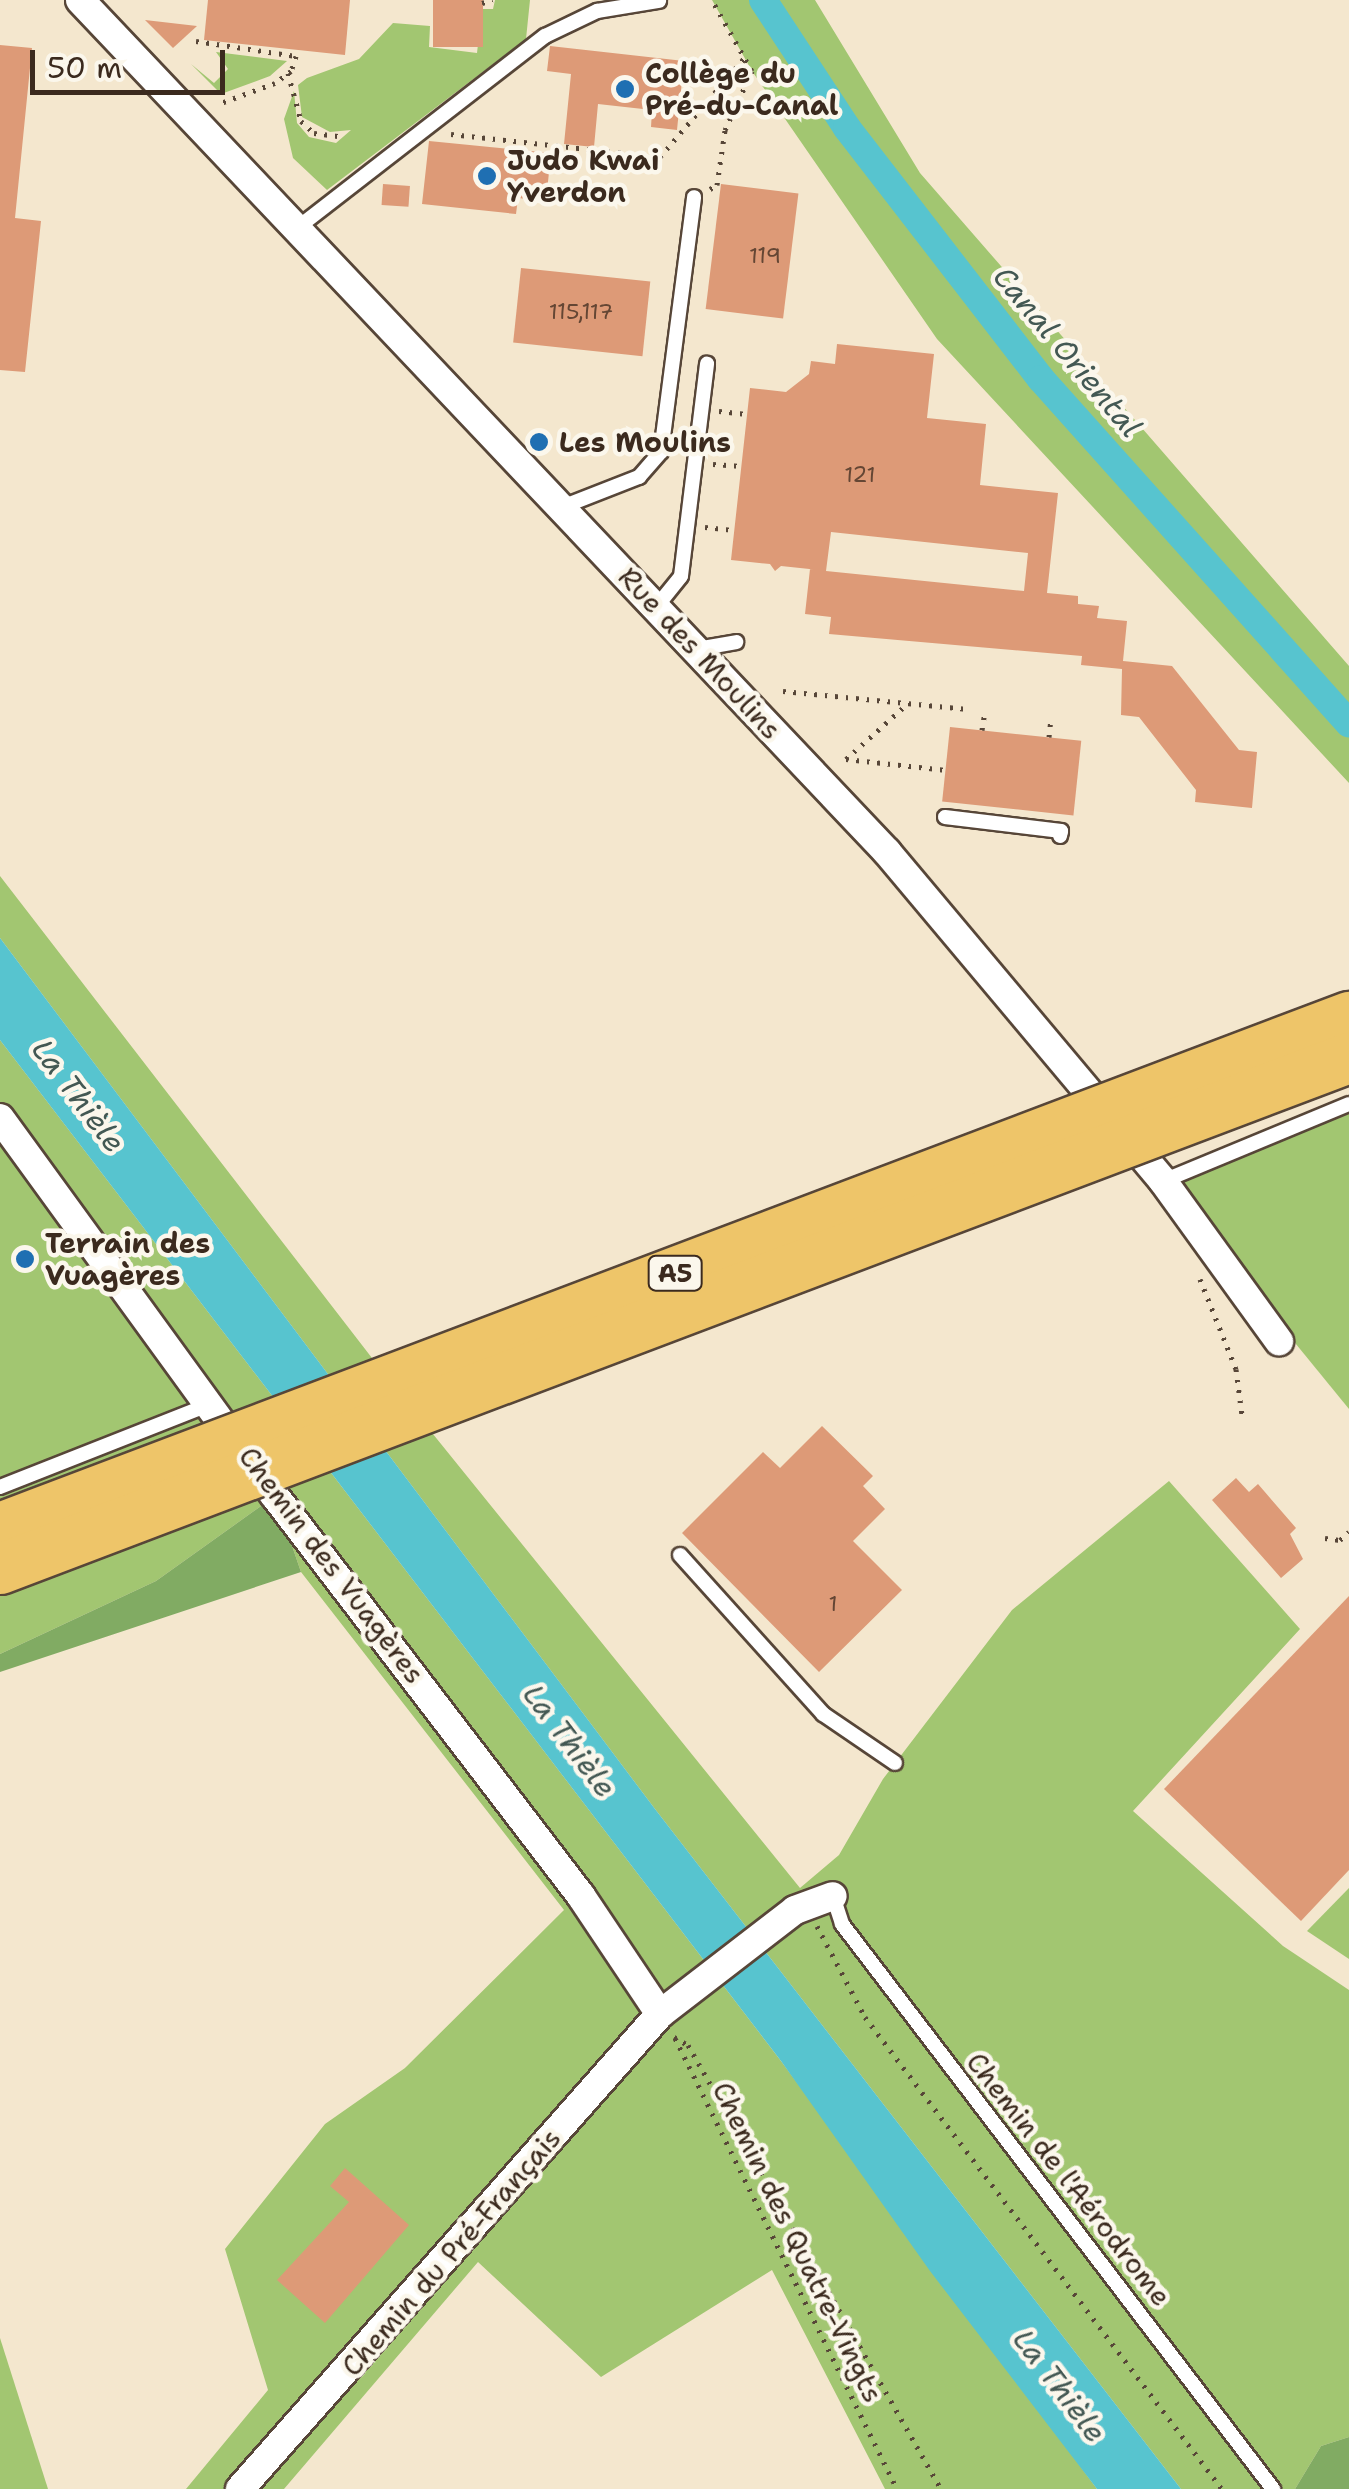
<!DOCTYPE html>
<meta charset="utf-8">
<style>
body{margin:0}
#map{position:relative;width:1349px;height:2489px;overflow:hidden;background:#f4e7ce;font-family:"Shantell Sans",sans-serif}
div>[style]{position:absolute}
.green>*{inset:0;background:#a2c671}
.forest>*{inset:0;background:#81ab63}
.water>*{inset:0;background:#57c4cf}
.canal>*{height:28px;margin:-14px;padding:0 14px;transform-origin:14px;border-radius:14px;background:#57c4cf}
.building>*{inset:0;background:#dd9a77;transform-origin:0 0}
.path>*{height:5px;margin-top:-2.5px;transform-origin:0;background:repeating-linear-gradient(90deg,#574638 0 2.5px,transparent 0 10.5px)}
.roads{filter:drop-shadow(2px 0 #574638) drop-shadow(-2px 0 #574638) drop-shadow(0 2px #574638) drop-shadow(0 -2px #574638)}
.service>*{height:14px;margin:-7px;padding:0 7px;transform-origin:7px;border-radius:7px;background:#fff}
.minor>*{height:28px;margin:-14px;padding:0 14px;transform-origin:14px;border-radius:14px;background:#fff}
.bridges{filter:drop-shadow(2px 0 #574638) drop-shadow(-2px 0 #574638) drop-shadow(0 2px #574638) drop-shadow(0 -2px #574638)}
.motorway-bridge>*{height:50px;margin:-25px;padding:0 25px;transform-origin:25px;border-radius:25px;background:#eec569}
.dots>*{width:28px;height:28px;translate:-50% -50%;box-sizing:border-box;border:5px solid #fbf7ec;border-radius:50%}
span{translate:-50% -50%;white-space:nowrap;text-align:center;line-height:1.15;-webkit-text-stroke:9px #fbf7ec;paint-order:stroke}
.number-label{font-size:22px;color:#644634}
.number-label span{-webkit-text-stroke-width:0}
.shield-label span{padding:2px 8px;background:#fbf7ec;border:2px solid;border-radius:8px;-webkit-text-stroke-width:0}
.shield-label{font-size:25px;color:#3b2a1e;font-weight:700}
.poi-label{font-size:28px;color:#3b2a1e;font-weight:700}
.left{translate:0 -50%;text-align:left}
.street-label{font-size:28px;color:#3b2a1e}
.water-label{font-size:30px;color:#435853;font-style:italic}
.scale{position:absolute;left:30px;top:50px;width:195px;height:45px;box-sizing:border-box;border:5px solid #3b2a1e;border-top:0;padding-left:12px;font-size:30px;line-height:35px;white-space:nowrap;color:#3b2a1e;-webkit-text-stroke:8px #fbf7ec;paint-order:stroke}
</style>
<div id="map">
<div class="green">
<div style="clip-path:polygon(495px 0,530px 0,526px 39px,327px 190px,293px 158px,284px 119px,294px 91px,297px 123px,309px 137px,336px 143px,351px 130px,330px 132px,302px 117px,298px 85px,307px 78px,359px 59px,393px 23px,430px 26px,429px 47px,477px 53px,482px 9px,493px 9px)"></div>
<div style="clip-path:polygon(712px 0,815px 0,920px 173px,1349px 666px,1349px 783px,937px 339px,752px 71px)"></div>
<div style="clip-path:polygon(216px 52px,287px 61px,270px 76px,221px 94px,191px 64px,214px 83px,228px 69px)"></div>
<div style="clip-path:polygon(0 876px,382px 1371px,800px 1888px,839px 1855px,883px 1779px,1012px 1610px,1169px 1481px,1300px 1629px,1133px 1811px,1283px 1946px,1349px 1990px,1349px 2437px,1321px 2446px,1295px 2489px,1181px 2489px,655px 1809px,0 938px)"></div>
<div style="clip-path:polygon(0 1040px,781px 2061px,1097px 2489px,885px 2489px,772px 2270px,601px 2377px,478px 2262px,284px 2489px,186px 2489px,268px 2390px,225px 2249px,325px 2124px,405px 2068px,564px 1910px,301px 1572px,275px 1496px,156px 1581px,0 1654px)"></div>
<div style="clip-path:polygon(1349px 1104px,1349px 1409px,1163px 1181px)"></div>
<div style="clip-path:polygon(1349px 1888px,1349px 1959px,1307px 1931px)"></div>
<div style="clip-path:polygon(0 2338px,48px 2489px,0 2489px)"></div>
</div>
<div class="forest">
<div style="clip-path:polygon(275px 1496px,301px 1572px,0 1672px,0 1654px,156px 1581px)"></div>
<div style="clip-path:polygon(1349px 2437px,1349px 2489px,1295px 2489px,1321px 2446px)"></div>
</div>
<div class="water">
<div style="clip-path:polygon(0 938px,655px 1809px,1181px 2489px,1097px 2489px,930px 2271px,781px 2061px,0 1040px)"></div>
</div>
<div class="canal">
<div style="left:763px;top:0;width:153px;rotate:56.7deg"></div>
<div style="left:847px;top:128px;width:317px;rotate:52.3deg"></div>
<div style="left:1041px;top:379px;width:462px;rotate:48.2deg"></div>
</div>
<div class="building">
<div style="clip-path:polygon(208px 0,350px 0,345px 55px,204px 40px)"></div>
<div style="left:433px;top:0;width:50px;height:47px"></div>
<div style="clip-path:polygon(145px 20px,197px 26px,173px 48px)"></div>
<div style="clip-path:polygon(0 45px,32px 48px,15px 218px,41px 221px,25px 372px,0 370px)"></div>
<div style="clip-path:polygon(550px 46px,684px 61px,677px 130px,651px 127px,652px 110px,598px 104px,594px 147px,564px 144px,571px 74px,547px 71px)"></div>
<div style="clip-path:polygon(429px 141px,551px 153px,546px 201px,518px 198px,516px 214px,422px 204px)"></div>
<div style="left:383px;top:184px;width:27px;height:21px;rotate:4deg"></div>
<div style="left:721px;top:184px;width:78px;height:126px;rotate:7deg"></div>
<div style="left:521px;top:268px;width:130px;height:75px;rotate:6deg"></div>
<div style="clip-path:polygon(evenodd,837px 344px,934px 354px,927px 418px,986px 424px,980px 485px,1058px 493px,1047px 593px,1078px 596px,1078px 604px,1099px 606px,1097px 618px,1127px 621px,1123px 661px,1172px 666px,1239px 750px,1257px 752px,1252px 808px,1195px 802px,1196px 790px,1139px 717px,1121px 715px,1122px 669px,1081px 665px,1082px 656px,829px 634px,831px 617px,805px 614px,810px 569px,819px 570px,781px 566px,775px 571px,770px 564px,731px 560px,750px 388px,786px 392px,809px 374px,811px 361px,835px 364px,837px 344px,831px 532px,1028px 553px,1024px 591px,826px 571px,831px 532px)"></div>
<div style="left:950px;top:727px;width:132px;height:75px;rotate:6deg"></div>
<div style="clip-path:polygon(822px 1426px,873px 1476px,863px 1486px,885px 1509px,853px 1541px,902px 1590px,819px 1672px,682px 1533px,763px 1452px,780px 1468px)"></div>
<div style="clip-path:polygon(1236px 1478px,1249px 1492px,1258px 1484px,1296px 1528px,1290px 1534px,1303px 1559px,1281px 1578px,1212px 1500px)"></div>
<div style="clip-path:polygon(1349px 1596px,1349px 1870px,1301px 1921px,1164px 1789px)"></div>
<div style="clip-path:polygon(345px 2168px,409px 2225px,325px 2323px,277px 2280px,349px 2202px,330px 2186px)"></div>
</div>
<div class="path">
<div style="left:482px;top:3px;width:11px;rotate:-15deg"></div>
<div style="left:196px;top:41px;width:101px;rotate:8.5deg"></div>
<div style="left:296px;top:56px;width:16px;rotate:108deg"></div>
<div style="left:291px;top:71px;width:20px;rotate:143deg"></div>
<div style="left:275px;top:83px;width:58px;rotate:159.7deg"></div>
<div style="left:288px;top:73px;width:50px;rotate:74.8deg"></div>
<div style="left:301px;top:121px;width:18px;rotate:43deg"></div>
<div style="left:314px;top:133px;width:26px;rotate:7deg"></div>
<div style="left:451px;top:134px;width:210px;rotate:6.3deg"></div>
<div style="left:660px;top:157px;width:131px;rotate:-49.6deg"></div>
<div style="left:710px;top:189px;width:8px;rotate:-30deg"></div>
<div style="left:717px;top:185px;width:56px;rotate:-81.7deg"></div>
<div style="left:725px;top:130px;width:65px;rotate:-65.4deg"></div>
<div style="left:752px;top:71px;width:81px;rotate:-119.4deg"></div>
<div style="left:719px;top:411px;width:28px;rotate:6deg"></div>
<div style="left:713px;top:464px;width:29px;rotate:4deg"></div>
<div style="left:705px;top:527px;width:30px;rotate:6deg"></div>
<div style="left:783px;top:691px;width:183px;rotate:5.6deg"></div>
<div style="left:982px;top:730px;width:20px;rotate:-81deg"></div>
<div style="left:1049px;top:737px;width:19px;rotate:-84deg"></div>
<div style="left:846px;top:759px;width:101px;rotate:6.3deg"></div>
<div style="left:846px;top:759px;width:81px;rotate:-42deg"></div>
<div style="left:1200px;top:1279px;width:97px;rotate:68.2deg"></div>
<div style="left:1236px;top:1369px;width:46px;rotate:82.6deg"></div>
<div style="left:1325px;top:1538px;width:15px;rotate:8deg"></div>
<div style="left:1340px;top:1540px;width:12px;rotate:-42deg"></div>
<div style="left:817px;top:1926px;width:103px;rotate:62.2deg"></div>
<div style="left:865px;top:2017px;width:592px;rotate:52.9deg"></div>
<div style="left:674px;top:2037px;width:16px;rotate:30deg"></div>
<div style="left:688px;top:2045px;width:511px;rotate:60.32deg"></div>
<div style="left:675px;top:2038px;width:503px;rotate:63.79deg"></div>
</div>
<div class="roads">
<div class="service">
<div style="left:296px;top:229px;width:315px;rotate:-37.8deg"></div>
<div style="left:545px;top:36px;width:58px;rotate:-25.7deg"></div>
<div style="left:597px;top:11px;width:63px;rotate:-9.2deg"></div>
<div style="left:562px;top:507px;width:83px;rotate:-21.3deg"></div>
<div style="left:639px;top:477px;width:33px;rotate:-49deg"></div>
<div style="left:661px;top:452px;width:257px;rotate:-82.6deg"></div>
<div style="left:657px;top:606px;width:38px;rotate:-51deg"></div>
<div style="left:681px;top:576px;width:214px;rotate:-83deg"></div>
<div style="left:697px;top:649px;width:40px;rotate:-10deg"></div>
<div style="left:945px;top:817px;width:117px;rotate:6.9deg"></div>
<div style="left:1061px;top:831px;width:5px;rotate:101deg"></div>
<div style="left:1163px;top:1181px;width:201px;rotate:-22.5deg"></div>
<div style="left:0;top:1487px;width:229px;rotate:-21.5deg"></div>
<div style="left:680px;top:1555px;width:214px;rotate:48deg"></div>
<div style="left:823px;top:1714px;width:87px;rotate:34.2deg"></div>
<div style="left:833px;top:1896px;width:29px;rotate:72deg"></div>
<div style="left:842px;top:1924px;width:711px;rotate:52.66deg"></div>
</div>
<div class="minor">
<div style="left:80px;top:0;width:1174px;rotate:46.55deg"></div>
<div style="left:887px;top:852px;width:429px;rotate:50deg"></div>
<div style="left:1163px;top:1181px;width:198px;rotate:54.1deg"></div>
<div style="left:0;top:1118px;width:467px;rotate:54deg"></div>
<div style="left:275px;top:1496px;width:504px;rotate:52.58deg"></div>
<div style="left:581px;top:1896px;width:142px;rotate:56.2deg"></div>
<div style="left:240px;top:2489px;width:634px;rotate:-48.52deg"></div>
<div style="left:660px;top:2014px;width:170px;rotate:-37.6deg"></div>
<div style="left:795px;top:1910px;width:40px;rotate:-20.2deg"></div>
</div>
</div>
<div class="bridges">
<div class="motorway-bridge">
<div style="left:0;top:1528px;width:1443px;rotate:-20.75deg"></div>
<div style="left:0;top:1569px;width:1443px;rotate:-20.75deg"></div>
</div>
</div>
<div class="dots">
<div style="left:625px;top:89px;background:#1f6fb2"></div>
<div style="left:487px;top:176px;background:#1f6fb2"></div>
<div style="left:539px;top:442px;background:#1f6fb2"></div>
<div style="left:25px;top:1259px;background:#1f6fb2"></div>
</div>
<div class="number-label">
<span style="left:765px;top:256px">119</span>
<span style="left:581px;top:312px">115,117</span>
<span style="left:860px;top:475px">121</span>
<span style="left:833px;top:1604px">1</span>
</div>
<div class="shield-label">
<span style="left:675px;top:1273px">A5</span>
</div>
<div class="poi-label">
<span class="left" style="left:645px;top:89px">Collège du<br>Pré-du-Canal</span>
<span class="left" style="left:507px;top:176px">Judo Kwai<br>Yverdon</span>
<span class="left" style="left:559px;top:442px">Les Moulins</span>
<span class="left" style="left:45px;top:1259px">Terrain des<br>Vuagères</span>
</div>
<div class="street-label">
<span style="left:700px;top:653px;rotate:47deg">Rue des Moulins</span>
<span style="left:332px;top:1565px;rotate:53deg">Chemin des Vuagères</span>
<span style="left:1069px;top:2179px;rotate:52deg">Chemin de l'Aérodrome</span>
<span style="left:798px;top:2242px;rotate:64deg">Chemin des Quatre-Vingts</span>
<span style="left:451px;top:2252px;rotate:-49deg">Chemin du Pré-Français</span>
</div>
<div class="water-label">
<span style="left:1067px;top:352px;rotate:50deg">Canal Oriental</span>
<span style="left:78px;top:1096px;rotate:53deg">La Thièle</span>
<span style="left:569px;top:1741px;rotate:53deg">La Thièle</span>
<span style="left:1059px;top:2386px;rotate:53deg">La Thièle</span>
</div>
<div class="scale">50 m</div>
</div>
